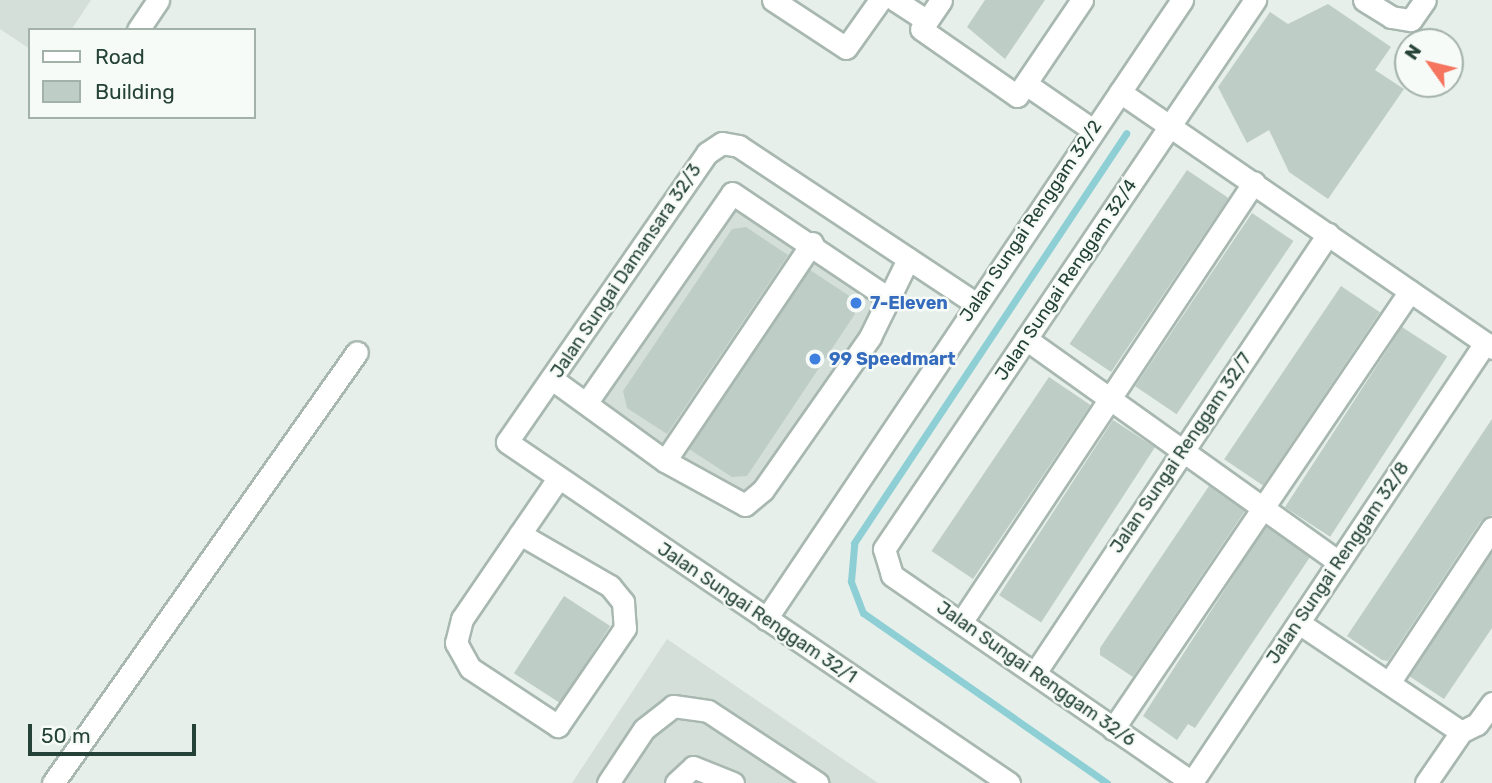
<!DOCTYPE html>
<style>
body{margin:0}
#map{position:relative;width:1492px;height:783px;overflow:hidden;background:#e6efea;font-family:Rubik,sans-serif}
div>[style]{position:absolute}
.built>*{inset:0;background:#d4dfd9}
.stream>*{height:7px;margin:-3.5px;padding:0 3.5px;transform-origin:3.5px;border-radius:3.5px;background:#8dcfd4}
.building>*{inset:0;background:#becdc5;transform-origin:0 0}
.roads{filter:drop-shadow(2px 0 #a8b8b1) drop-shadow(-2px 0 #a8b8b1) drop-shadow(0 2px #a8b8b1) drop-shadow(0 -2px #a8b8b1)}
.minor>*{height:21px;margin:-10.5px;padding:0 10.5px;transform-origin:10.5px;border-radius:10.5px;background:#fff}
.dots>*{width:19px;height:19px;translate:-50% -50%;box-sizing:border-box;border:4px solid #f7fbf8;border-radius:50%}
span{translate:-50% -50%;white-space:nowrap;text-align:center;line-height:1.15;-webkit-text-stroke:5px #f7fbf8;paint-order:stroke}
.street-label{font-size:18px;color:#244237}
.shop-label{font-size:18px;color:#366cbe;font-weight:700}
.left{translate:0 -50%;text-align:left}
.legend{position:absolute;left:28px;top:28px;width:228px;height:91px;box-sizing:border-box;background:#f7fbf8;border:2px solid #a3b1ab;margin:0;padding:9px 12px;list-style:none;font-size:21px;color:#244237}
.legend li{display:flex;align-items:center;gap:14px;height:35px}
.legend b{width:35px;border:2px solid #a3b1ab}
.north{position:absolute;left:1394px;top:28px;width:70px;height:70px;box-sizing:border-box;background:#f7fbf8;border:2px solid #a3b1ab;border-radius:50%;rotate:304deg;font-size:19px;font-weight:700;line-height:28px;text-align:center;color:#244237}
.north::after{content:'';display:block;margin:auto;width:24px;height:32px;background:#f5755e;clip-path:polygon(50% 0,100% 100%,50% 72%,0 100%)}
.scale{position:absolute;left:28px;top:724px;width:168px;height:32px;box-sizing:border-box;border:4px solid #244237;border-top:0;padding-left:9px;font-size:21px;line-height:24px;white-space:nowrap;color:#244237;-webkit-text-stroke:5px #f7fbf8;paint-order:stroke}
</style>
<div id="map">
<div class="built">
<div style="clip-path:polygon(0 0,91px 0,71px 30px,30px 30px,30px 49px,0 29px)"></div>
<div style="clip-path:polygon(731px 200px,878px 301px,876px 314px,757px 487px,740px 497px,595px 400px)"></div>
<div style="clip-path:polygon(667px 639px,878px 783px,572px 783px)"></div>
</div>
<div class="stream">
<div style="left:1107px;top:783px;width:297px;rotate:-145.1deg"></div>
<div style="left:863px;top:613px;width:34px;rotate:-111deg"></div>
<div style="left:851px;top:581px;width:38px;rotate:-85deg"></div>
<div style="left:854px;top:543px;width:492px;rotate:-56.4deg"></div>
</div>
<div class="building">
<div style="clip-path:polygon(985px 0,1045px 0,1005px 59px,967px 27px)"></div>
<div style="clip-path:polygon(1328px 4px,1391px 47px,1375px 70px,1404px 89px,1328px 199px,1289px 172px,1269px 130px,1247px 143px,1218px 87px,1270px 12px,1288px 24px)"></div>
<div style="left:1187px;top:170px;width:50px;height:210px;rotate:34deg"></div>
<div style="left:1252px;top:213px;width:50px;height:209px;rotate:34deg"></div>
<div style="clip-path:polygon(746px 227px,788px 255px,667px 434px,627px 408px,623px 391px,732px 229px)"></div>
<div style="clip-path:polygon(810px 270px,851px 297px,855px 314px,747px 476px,732px 477px,689px 449px)"></div>
<div style="left:1341px;top:286px;width:47px;height:209px;rotate:34deg"></div>
<div style="left:1402px;top:327px;width:54px;height:215px;rotate:33deg"></div>
<div style="left:1049px;top:377px;width:50px;height:210px;rotate:34deg"></div>
<div style="clip-path:polygon(1492px 419px,1492px 515px,1481px 521px,1388px 661px,1382px 660px,1347px 636px)"></div>
<div style="left:1113px;top:420px;width:50px;height:209px;rotate:33deg"></div>
<div style="clip-path:polygon(1209px 486px,1245px 511px,1133px 677px,1100px 655px,1100px 648px)"></div>
<div style="clip-path:polygon(1266px 526px,1310px 557px,1195px 728px,1188px 724px,1177px 740px,1143px 716px)"></div>
<div style="clip-path:polygon(1492px 552px,1492px 628px,1444px 699px,1409px 676px)"></div>
<div style="left:564px;top:596px;width:55px;height:92px;rotate:33deg"></div>
</div>
<div class="roads">
<div class="minor">
<div style="left:773px;top:0;width:87px;rotate:33.3deg"></div>
<div style="left:846px;top:48px;width:59px;rotate:-54.7deg"></div>
<div style="left:895px;top:0;width:38px;rotate:33deg"></div>
<div style="left:927px;top:21px;width:25px;rotate:-56deg"></div>
<div style="left:1364px;top:0;width:32px;rotate:32deg"></div>
<div style="left:1391px;top:17px;width:20px;rotate:9deg"></div>
<div style="left:1411px;top:20px;width:24px;rotate:-55deg"></div>
<div style="left:921px;top:29px;width:117px;rotate:34.9deg"></div>
<div style="left:1017px;top:96px;width:116px;rotate:-55.9deg"></div>
<div style="left:138px;top:30px;width:36px;rotate:-56deg"></div>
<div style="left:1026px;top:84px;width:81px;rotate:34.5deg"></div>
<div style="left:1120px;top:92px;width:452px;rotate:34.5deg"></div>
<div style="left:975px;top:303px;width:283px;rotate:-146.4deg"></div>
<div style="left:739px;top:146px;width:17px;rotate:-170deg"></div>
<div style="left:722px;top:143px;width:18px;rotate:146deg"></div>
<div style="left:707px;top:153px;width:351px;rotate:124.7deg"></div>
<div style="left:507px;top:442px;width:607px;rotate:34.19deg"></div>
<div style="left:1026px;top:339px;width:384px;rotate:35.5deg"></div>
<div style="left:552px;top:379px;width:140px;rotate:36deg"></div>
<div style="left:665px;top:461px;width:91px;rotate:28.8deg"></div>
<div style="left:745px;top:505px;width:23px;rotate:-40deg"></div>
<div style="left:763px;top:490px;width:187px;rotate:-55deg"></div>
<div style="left:870px;top:337px;width:87px;rotate:-64deg"></div>
<div style="left:587px;top:402px;width:254px;rotate:-55.2deg"></div>
<div style="left:732px;top:193px;width:184px;rotate:33.9deg"></div>
<div style="left:665px;top:461px;width:263px;rotate:-56deg"></div>
<div style="left:520px;top:534px;width:104px;rotate:30deg"></div>
<div style="left:610px;top:586px;width:21px;rotate:51deg"></div>
<div style="left:623px;top:602px;width:26px;rotate:86deg"></div>
<div style="left:625px;top:628px;width:119px;rotate:124.4deg"></div>
<div style="left:558px;top:726px;width:105px;rotate:-146.6deg"></div>
<div style="left:470px;top:668px;width:29px;rotate:-119deg"></div>
<div style="left:456px;top:643px;width:25px;rotate:-76deg"></div>
<div style="left:462px;top:619px;width:103px;rotate:-55.7deg"></div>
<div style="left:520px;top:534px;width:65px;rotate:-55.6deg"></div>
<div style="left:766px;top:619px;width:746px;rotate:-56.1deg"></div>
<div style="left:962px;top:621px;width:527px;rotate:-56.37deg"></div>
<div style="left:1299px;top:623px;width:195px;rotate:33.9deg"></div>
<div style="left:1035px;top:673px;width:528px;rotate:-56.28deg"></div>
<div style="left:1389px;top:683px;width:186px;rotate:-56.4deg"></div>
<div style="left:1477px;top:724px;width:26px;rotate:-54deg"></div>
<div style="left:1113px;top:729px;width:529px;rotate:-55.86deg"></div>
<div style="left:1192px;top:782px;width:528px;rotate:-56.28deg"></div>
<div style="left:53px;top:783px;width:527px;rotate:-54.8deg"></div>
<div style="left:608px;top:783px;width:65px;rotate:-56.3deg"></div>
<div style="left:644px;top:729px;width:37px;rotate:-38deg"></div>
<div style="left:673px;top:706px;width:35px;rotate:8deg"></div>
<div style="left:708px;top:711px;width:131px;rotate:33.4deg"></div>
<div style="left:676px;top:783px;width:23px;rotate:-43deg"></div>
<div style="left:693px;top:767px;width:43px;rotate:21.8deg"></div>
<div style="left:1193px;top:783px;width:366px;rotate:-145.4deg"></div>
<div style="left:892px;top:575px;width:27px;rotate:-107deg"></div>
<div style="left:884px;top:549px;width:663px;rotate:-55.95deg"></div>
<div style="left:1426px;top:783px;width:62px;rotate:-55.5deg"></div>
<div style="left:1461px;top:732px;width:18px;rotate:-27deg"></div>
</div>
</div>
<div class="dots">
<div style="left:856px;top:303px;background:#3f7fe0"></div>
<div style="left:815px;top:359px;background:#3f7fe0"></div>
</div>
<div class="street-label">
<span style="left:1031px;top:221px;rotate:-56deg">Jalan Sungai Renggam 32/2</span>
<span style="left:626px;top:271px;rotate:-56deg">Jalan Sungai Damansara 32/3</span>
<span style="left:1066px;top:280px;rotate:-56deg">Jalan Sungai Renggam 32/4</span>
<span style="left:1181px;top:453px;rotate:-56deg">Jalan Sungai Renggam 32/7</span>
<span style="left:1338px;top:563px;rotate:-56deg">Jalan Sungai Renggam 32/8</span>
<span style="left:757px;top:613px;rotate:34deg">Jalan Sungai Renggam 32/1</span>
<span style="left:1036px;top:674px;rotate:35deg">Jalan Sungai Renggam 32/6</span>
</div>
<div class="shop-label">
<span class="left" style="left:870px;top:303px">7-Eleven</span>
<span class="left" style="left:829px;top:359px">99 Speedmart</span>
</div>
<ul class="legend">
<li><b style="height:9px;background:#fff"></b>Road</li>
<li><b style="height:19px;background:#becdc5"></b>Building</li>
</ul>
<div class="north">N</div>
<div class="scale">50 m</div>
</div>
